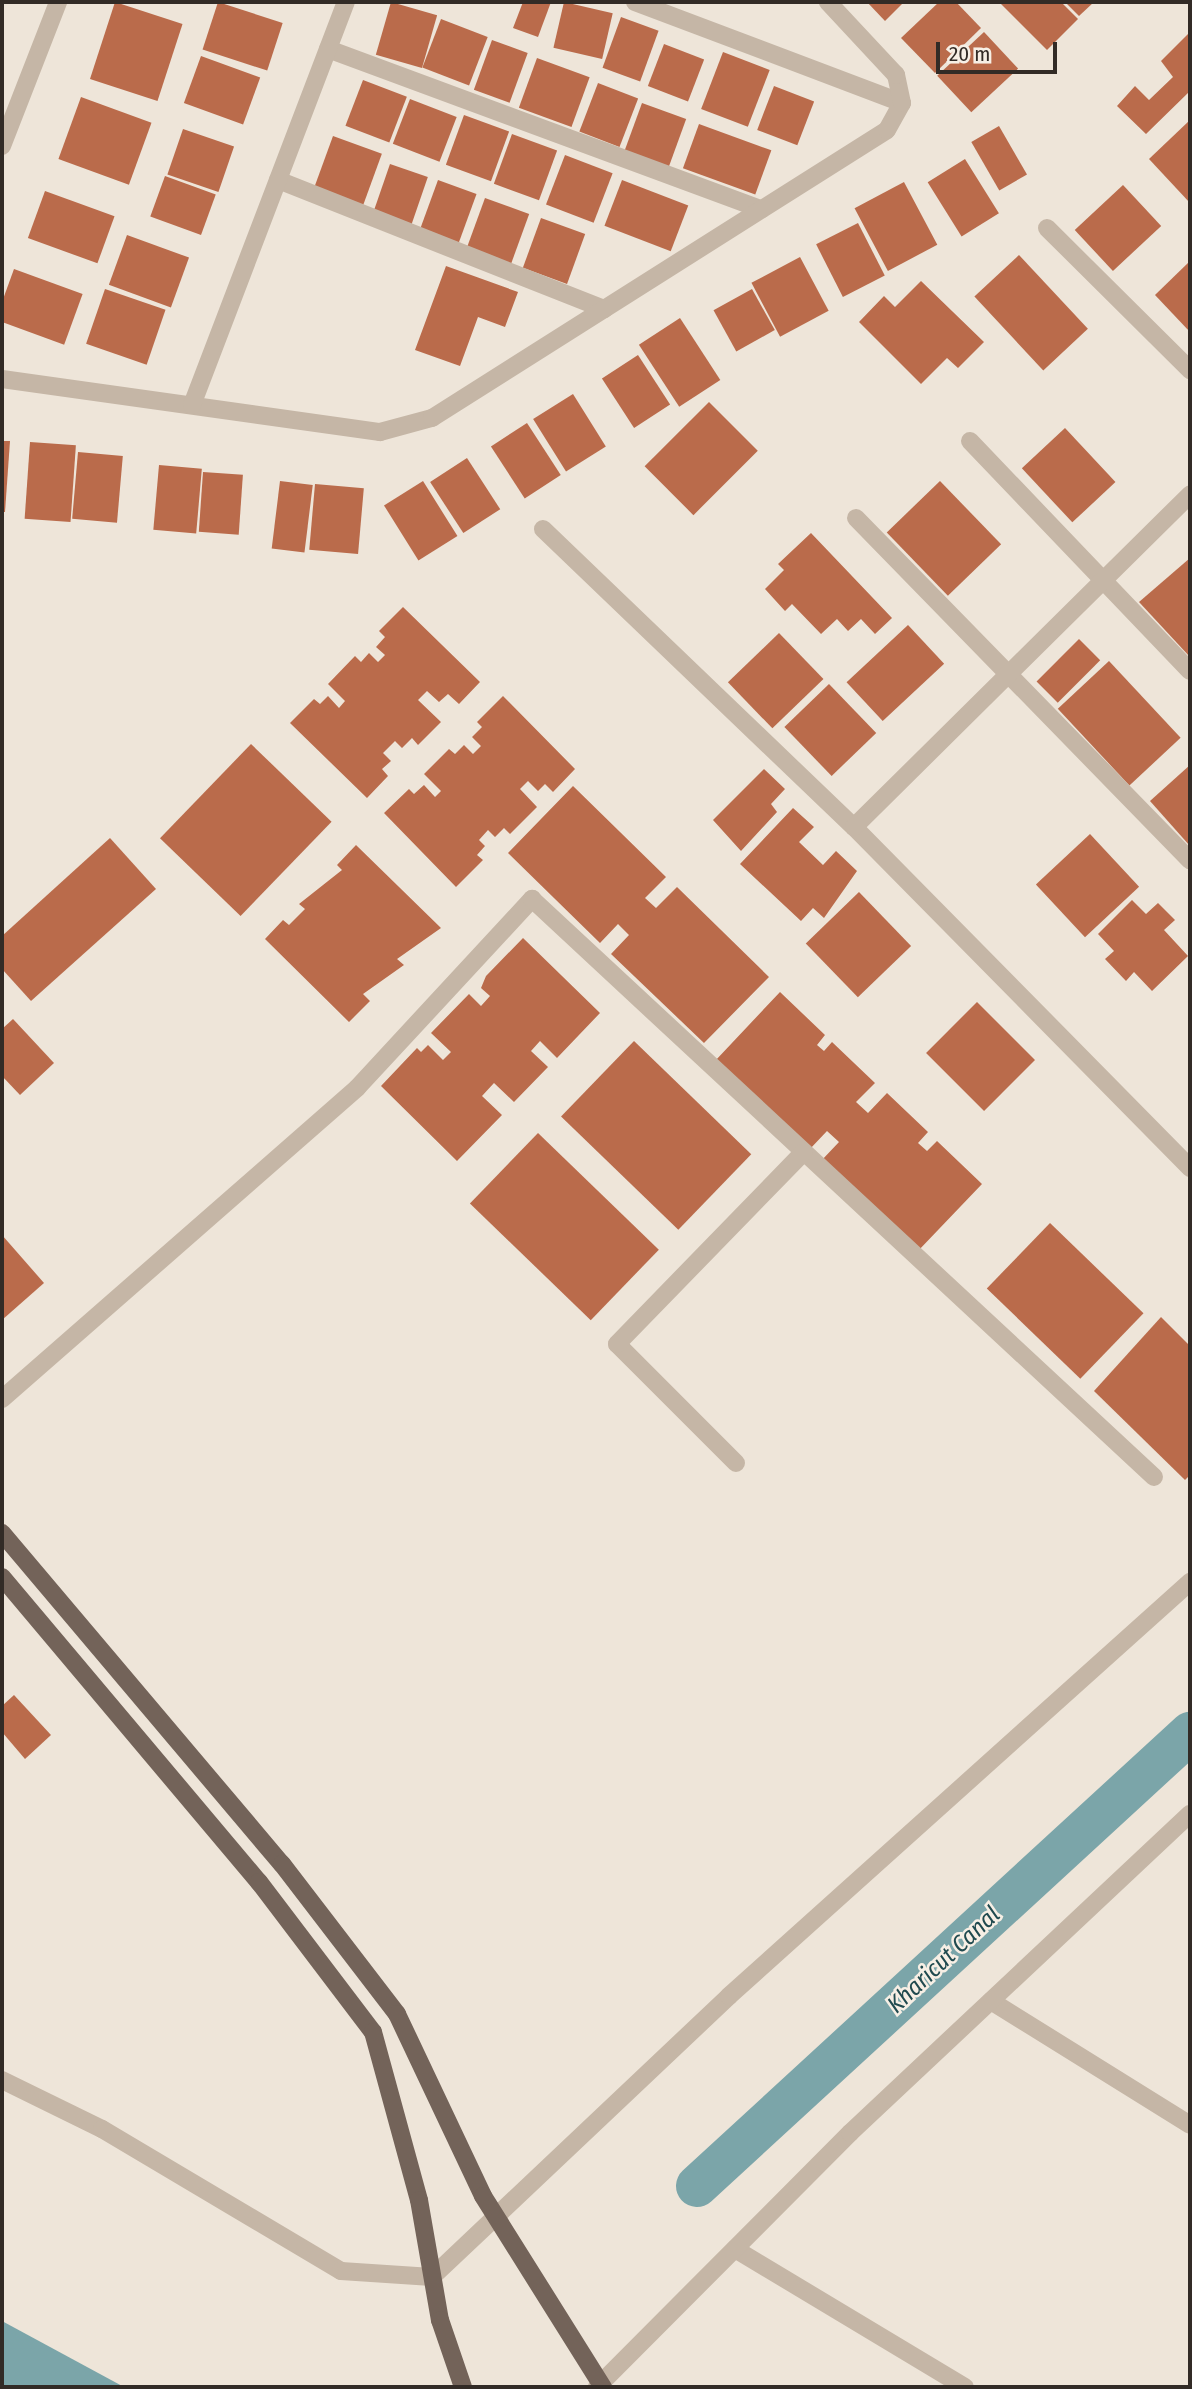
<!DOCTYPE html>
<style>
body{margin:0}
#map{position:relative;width:1192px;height:2389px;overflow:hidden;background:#eee5d9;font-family:"Fira Sans Condensed",sans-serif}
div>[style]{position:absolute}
.water>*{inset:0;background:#7ba5a9}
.canal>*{height:42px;margin:-21px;padding:0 21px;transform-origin:21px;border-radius:21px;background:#7ba5a9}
.building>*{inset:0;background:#ba6b4b;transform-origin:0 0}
.minor>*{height:18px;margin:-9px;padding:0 9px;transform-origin:9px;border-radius:9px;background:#c5b6a6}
.major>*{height:18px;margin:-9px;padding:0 9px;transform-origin:9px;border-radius:9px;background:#736359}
span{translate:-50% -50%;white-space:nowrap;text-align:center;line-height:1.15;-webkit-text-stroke:5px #f7efe5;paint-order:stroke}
.water-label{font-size:24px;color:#204a4f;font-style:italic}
.frame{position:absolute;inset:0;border:4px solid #322b26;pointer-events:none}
.scale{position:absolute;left:936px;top:42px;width:121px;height:32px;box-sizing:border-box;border:4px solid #322b26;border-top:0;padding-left:9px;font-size:21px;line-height:24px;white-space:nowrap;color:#322b26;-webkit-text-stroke:5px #f7efe5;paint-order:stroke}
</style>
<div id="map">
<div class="water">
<div style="clip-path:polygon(2px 2321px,124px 2387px,2px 2387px)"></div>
</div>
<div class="canal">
<div style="left:697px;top:2186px;width:670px;rotate:-42.58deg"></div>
</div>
<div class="building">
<div style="left:115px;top:2px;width:71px;height:81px;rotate:18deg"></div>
<div style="left:218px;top:2px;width:68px;height:50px;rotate:18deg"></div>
<div style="left:391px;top:2px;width:48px;height:55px;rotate:16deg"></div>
<div style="clip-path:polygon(523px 2px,551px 2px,538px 37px,513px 28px)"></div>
<div style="left:564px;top:2px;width:50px;height:47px;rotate:13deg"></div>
<div style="clip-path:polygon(867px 2px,904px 2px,885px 21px)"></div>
<div style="clip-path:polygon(939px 2px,956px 2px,981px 28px,935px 73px,901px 38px)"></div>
<div style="clip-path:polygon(999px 2px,1061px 2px,1078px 19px,1047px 50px)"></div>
<div style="clip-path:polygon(1065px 2px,1094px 2px,1079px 16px)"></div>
<div style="left:621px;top:17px;width:40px;height:54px;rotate:20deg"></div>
<div style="left:441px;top:19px;width:50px;height:52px;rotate:21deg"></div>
<div style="left:984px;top:32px;width:50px;height:64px;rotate:47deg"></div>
<div style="clip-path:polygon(1190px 32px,1190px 91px,1146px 134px,1117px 106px,1135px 86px,1149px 100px,1173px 77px,1161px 61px)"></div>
<div style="left:492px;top:40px;width:38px;height:53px;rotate:20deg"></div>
<div style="left:664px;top:44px;width:43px;height:45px;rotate:21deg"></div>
<div style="left:723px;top:52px;width:50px;height:61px;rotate:21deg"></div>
<div style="left:201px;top:56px;width:63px;height:50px;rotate:20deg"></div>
<div style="left:537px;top:58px;width:56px;height:53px;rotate:20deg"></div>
<div style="left:363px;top:80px;width:47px;height:49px;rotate:21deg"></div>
<div style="left:598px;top:83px;width:43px;height:52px;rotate:21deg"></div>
<div style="left:774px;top:86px;width:43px;height:47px;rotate:21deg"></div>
<div style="left:81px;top:97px;width:75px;height:66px;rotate:20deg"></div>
<div style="left:410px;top:99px;width:50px;height:48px;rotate:21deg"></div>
<div style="left:642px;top:103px;width:47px;height:52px;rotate:20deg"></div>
<div style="left:464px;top:115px;width:48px;height:53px;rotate:20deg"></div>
<div style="clip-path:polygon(1190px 120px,1190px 203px,1149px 159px)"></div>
<div style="left:699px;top:124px;width:77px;height:47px;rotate:20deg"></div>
<div style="left:999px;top:126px;width:56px;height:32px;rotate:60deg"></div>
<div style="left:183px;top:129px;width:54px;height:48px;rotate:19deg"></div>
<div style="left:512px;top:134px;width:48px;height:53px;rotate:20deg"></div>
<div style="left:333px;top:136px;width:52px;height:58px;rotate:20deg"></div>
<div style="left:565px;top:155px;width:51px;height:53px;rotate:21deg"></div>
<div style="left:965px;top:159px;width:64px;height:44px;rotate:58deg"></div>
<div style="left:390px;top:164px;width:40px;height:53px;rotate:19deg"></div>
<div style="left:165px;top:176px;width:54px;height:43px;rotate:20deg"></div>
<div style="left:438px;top:180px;width:41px;height:57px;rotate:20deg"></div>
<div style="left:622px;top:180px;width:71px;height:49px;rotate:21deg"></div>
<div style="left:904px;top:182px;width:71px;height:56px;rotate:62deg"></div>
<div style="left:1123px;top:185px;width:56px;height:66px;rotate:47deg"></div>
<div style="left:45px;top:191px;width:74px;height:50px;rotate:20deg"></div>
<div style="left:485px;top:198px;width:47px;height:53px;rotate:20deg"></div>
<div style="left:541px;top:218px;width:47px;height:53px;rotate:20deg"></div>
<div style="left:858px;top:223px;width:59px;height:47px;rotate:63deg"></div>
<div style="left:127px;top:235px;width:66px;height:53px;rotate:20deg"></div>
<div style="left:1019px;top:255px;width:101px;height:61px;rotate:47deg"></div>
<div style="left:800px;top:257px;width:61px;height:55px;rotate:62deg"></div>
<div style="clip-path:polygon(1190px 261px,1190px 332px,1155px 295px)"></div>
<div style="clip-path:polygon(446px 266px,518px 292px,505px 327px,478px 317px,460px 366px,415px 350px)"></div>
<div style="left:14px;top:269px;width:73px;height:54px;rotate:20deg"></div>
<div style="clip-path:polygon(921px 281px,984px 342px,958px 368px,947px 358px,921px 384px,859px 322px,884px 296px,895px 307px)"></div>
<div style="left:105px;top:289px;width:64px;height:58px;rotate:19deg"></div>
<div style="left:752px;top:289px;width:47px;height:44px;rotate:61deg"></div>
<div style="left:680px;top:318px;width:74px;height:49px;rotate:57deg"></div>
<div style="left:638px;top:355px;width:59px;height:43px;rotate:57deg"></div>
<div style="left:573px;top:394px;width:62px;height:47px;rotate:58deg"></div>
<div style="left:709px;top:402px;width:69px;height:91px;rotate:45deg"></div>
<div style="left:527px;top:423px;width:62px;height:43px;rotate:57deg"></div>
<div style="left:1065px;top:428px;width:74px;height:59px;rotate:47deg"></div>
<div style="clip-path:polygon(2px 441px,10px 441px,5px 512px,2px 512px)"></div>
<div style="left:30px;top:442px;width:46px;height:77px;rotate:4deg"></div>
<div style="left:78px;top:452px;width:45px;height:67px;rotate:5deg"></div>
<div style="left:467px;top:458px;width:61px;height:44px;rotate:57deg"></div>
<div style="left:159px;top:465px;width:43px;height:65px;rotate:5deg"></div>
<div style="left:203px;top:472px;width:40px;height:60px;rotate:4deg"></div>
<div style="left:280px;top:481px;width:33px;height:68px;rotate:7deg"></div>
<div style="left:423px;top:481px;width:65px;height:46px;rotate:58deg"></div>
<div style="left:940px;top:481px;width:88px;height:74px;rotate:46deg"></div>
<div style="left:315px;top:484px;width:49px;height:66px;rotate:5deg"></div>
<div style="clip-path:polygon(811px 533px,892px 618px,875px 634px,861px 619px,848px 631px,837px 619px,821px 634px,792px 604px,785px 611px,765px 589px,784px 570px,778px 564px)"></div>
<div style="clip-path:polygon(1190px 558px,1190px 657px,1139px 602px)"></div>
<div style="clip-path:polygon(403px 607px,480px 682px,459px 704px,448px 694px,439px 702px,427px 691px,418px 700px,441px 722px,418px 745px,412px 738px,402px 748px,395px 741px,383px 753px,391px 761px,382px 769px,388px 776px,367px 798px,290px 723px,314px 699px,320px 704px,328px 696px,339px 708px,345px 701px,328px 684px,355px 656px,361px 662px,369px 653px,378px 662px,385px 655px,376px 647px,385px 637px,379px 631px)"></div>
<div style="left:908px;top:625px;width:53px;height:84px;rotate:47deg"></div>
<div style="left:779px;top:633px;width:64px;height:71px;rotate:46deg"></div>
<div style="left:1079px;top:639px;width:30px;height:60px;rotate:45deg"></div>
<div style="left:1109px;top:661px;width:105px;height:70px;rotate:47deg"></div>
<div style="left:829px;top:684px;width:68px;height:62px;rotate:46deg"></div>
<div style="clip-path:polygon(503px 696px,575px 769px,553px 792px,545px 784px,538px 791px,528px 781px,520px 789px,537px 807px,510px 834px,504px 828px,495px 837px,488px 830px,479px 840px,485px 846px,477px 855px,483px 860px,456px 887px,384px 813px,409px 789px,414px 794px,424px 785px,435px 797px,441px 791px,424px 774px,449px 749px,455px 754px,464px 745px,473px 754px,481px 746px,472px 737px,482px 727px,477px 722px)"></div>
<div style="left:251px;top:744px;width:112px;height:131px;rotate:44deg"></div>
<div style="clip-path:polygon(1190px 765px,1190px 846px,1150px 801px)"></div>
<div style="clip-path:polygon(764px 769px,785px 789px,771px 804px,777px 812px,741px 851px,713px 820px)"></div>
<div style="clip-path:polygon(573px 786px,666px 877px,645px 898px,656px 908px,677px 887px,769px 977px,704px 1043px,611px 954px,629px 935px,618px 924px,600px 943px,508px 853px)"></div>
<div style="clip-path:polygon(793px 808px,814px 827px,799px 842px,823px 865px,836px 851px,857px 871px,824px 918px,813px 908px,801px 921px,740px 864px)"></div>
<div style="left:1090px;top:834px;width:72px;height:74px;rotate:47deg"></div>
<div style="clip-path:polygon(110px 838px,156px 889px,31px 1001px,2px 969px,2px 936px)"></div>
<div style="clip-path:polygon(356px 845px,441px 928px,397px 959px,404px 965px,363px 994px,370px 1001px,349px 1022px,265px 939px,283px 920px,289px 925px,305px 909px,299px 904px,342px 870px,337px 865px)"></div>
<div style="left:859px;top:892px;width:75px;height:74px;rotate:46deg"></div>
<div style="clip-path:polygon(1132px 900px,1146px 914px,1158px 903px,1175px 920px,1164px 930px,1188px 956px,1152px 991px,1134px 972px,1126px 981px,1105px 959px,1114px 951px,1098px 934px)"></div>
<div style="clip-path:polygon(523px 938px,600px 1013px,557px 1058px,540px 1041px,531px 1051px,548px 1067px,514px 1102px,494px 1083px,482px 1096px,502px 1115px,457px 1161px,381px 1086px,417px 1048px,421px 1052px,428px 1045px,443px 1060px,451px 1052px,431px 1033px,469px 994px,481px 1006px,490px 996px,481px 988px,486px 976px)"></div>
<div style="clip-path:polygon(780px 992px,825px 1035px,817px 1045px,824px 1051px,832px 1042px,875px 1083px,856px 1102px,868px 1113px,887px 1093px,928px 1132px,918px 1143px,927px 1151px,937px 1141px,982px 1184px,917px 1252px,821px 1161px,839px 1142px,827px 1131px,809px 1150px,715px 1061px)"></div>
<div style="left:977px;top:1002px;width:82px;height:72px;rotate:45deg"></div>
<div style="clip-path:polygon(13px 1019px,54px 1063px,20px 1095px,2px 1076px,2px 1029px)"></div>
<div style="left:634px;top:1041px;width:163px;height:105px;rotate:44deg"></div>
<div style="left:538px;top:1133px;width:168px;height:98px;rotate:44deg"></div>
<div style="left:1050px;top:1223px;width:130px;height:91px;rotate:44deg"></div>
<div style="clip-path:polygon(2px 1235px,44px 1283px,2px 1320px)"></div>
<div style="clip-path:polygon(1161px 1317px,1190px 1346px,1190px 1475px,1185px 1480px,1094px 1391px)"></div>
<div style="clip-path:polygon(14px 1695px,51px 1735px,25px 1759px,2px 1732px,2px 1706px)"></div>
</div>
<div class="minor">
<div style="left:635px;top:2px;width:285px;rotate:20.7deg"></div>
<div style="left:328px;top:49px;width:462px;rotate:20.3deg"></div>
<div style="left:2px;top:146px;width:155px;rotate:-68.7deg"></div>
<div style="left:278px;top:180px;width:351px;rotate:21.6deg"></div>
<div style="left:1047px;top:228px;width:202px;rotate:44.8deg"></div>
<div style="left:2px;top:379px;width:382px;rotate:8deg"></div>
<div style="left:380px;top:432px;width:54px;rotate:-15.1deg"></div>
<div style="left:432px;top:418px;width:538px;rotate:-32.33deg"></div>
<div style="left:887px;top:130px;width:31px;rotate:-61deg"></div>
<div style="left:902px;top:103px;width:29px;rotate:-102deg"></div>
<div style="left:896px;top:75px;width:100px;rotate:-133deg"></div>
<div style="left:192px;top:405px;width:431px;rotate:-69.1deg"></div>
<div style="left:970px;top:441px;width:318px;rotate:46.3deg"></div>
<div style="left:856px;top:518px;width:478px;rotate:45.7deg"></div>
<div style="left:543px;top:529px;width:431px;rotate:43.8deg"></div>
<div style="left:854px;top:827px;width:479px;rotate:45.4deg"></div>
<div style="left:854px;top:827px;width:473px;rotate:-44.7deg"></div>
<div style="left:2px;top:1399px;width:472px;rotate:-41.2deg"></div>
<div style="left:357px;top:1088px;width:258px;rotate:-47.2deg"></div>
<div style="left:532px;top:899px;width:849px;rotate:42.9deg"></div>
<div style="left:736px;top:1463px;width:168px;rotate:-135deg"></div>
<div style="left:617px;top:1344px;width:268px;rotate:-45.8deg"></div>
<div style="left:991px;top:2001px;width:234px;rotate:31.9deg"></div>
<div style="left:2px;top:2080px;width:111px;rotate:26.1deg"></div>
<div style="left:102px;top:2129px;width:278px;rotate:30.7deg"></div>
<div style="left:341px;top:2271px;width:91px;rotate:3.8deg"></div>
<div style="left:432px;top:2277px;width:409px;rotate:-43.4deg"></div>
<div style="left:729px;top:1996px;width:620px;rotate:-41.93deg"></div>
<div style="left:735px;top:2249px;width:268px;rotate:31deg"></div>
<div style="left:597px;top:2387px;width:359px;rotate:-45.1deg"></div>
<div style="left:850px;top:2133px;width:466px;rotate:-43.2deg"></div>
</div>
<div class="major">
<div style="left:2px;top:1533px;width:434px;rotate:49.8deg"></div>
<div style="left:282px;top:1864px;width:189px;rotate:52.5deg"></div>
<div style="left:397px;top:2014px;width:201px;rotate:64.7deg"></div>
<div style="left:483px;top:2196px;width:226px;rotate:57.9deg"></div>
<div style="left:2px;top:1577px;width:399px;rotate:49.9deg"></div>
<div style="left:259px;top:1882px;width:188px;rotate:52.8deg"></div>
<div style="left:373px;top:2032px;width:174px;rotate:74.7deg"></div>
<div style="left:419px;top:2200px;width:122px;rotate:80.1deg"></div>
<div style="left:440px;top:2320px;width:71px;rotate:71.1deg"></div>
</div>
<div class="water-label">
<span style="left:944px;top:1960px;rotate:-43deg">Kharicut Canal</span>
</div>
<div class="frame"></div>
<div class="scale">20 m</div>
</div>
